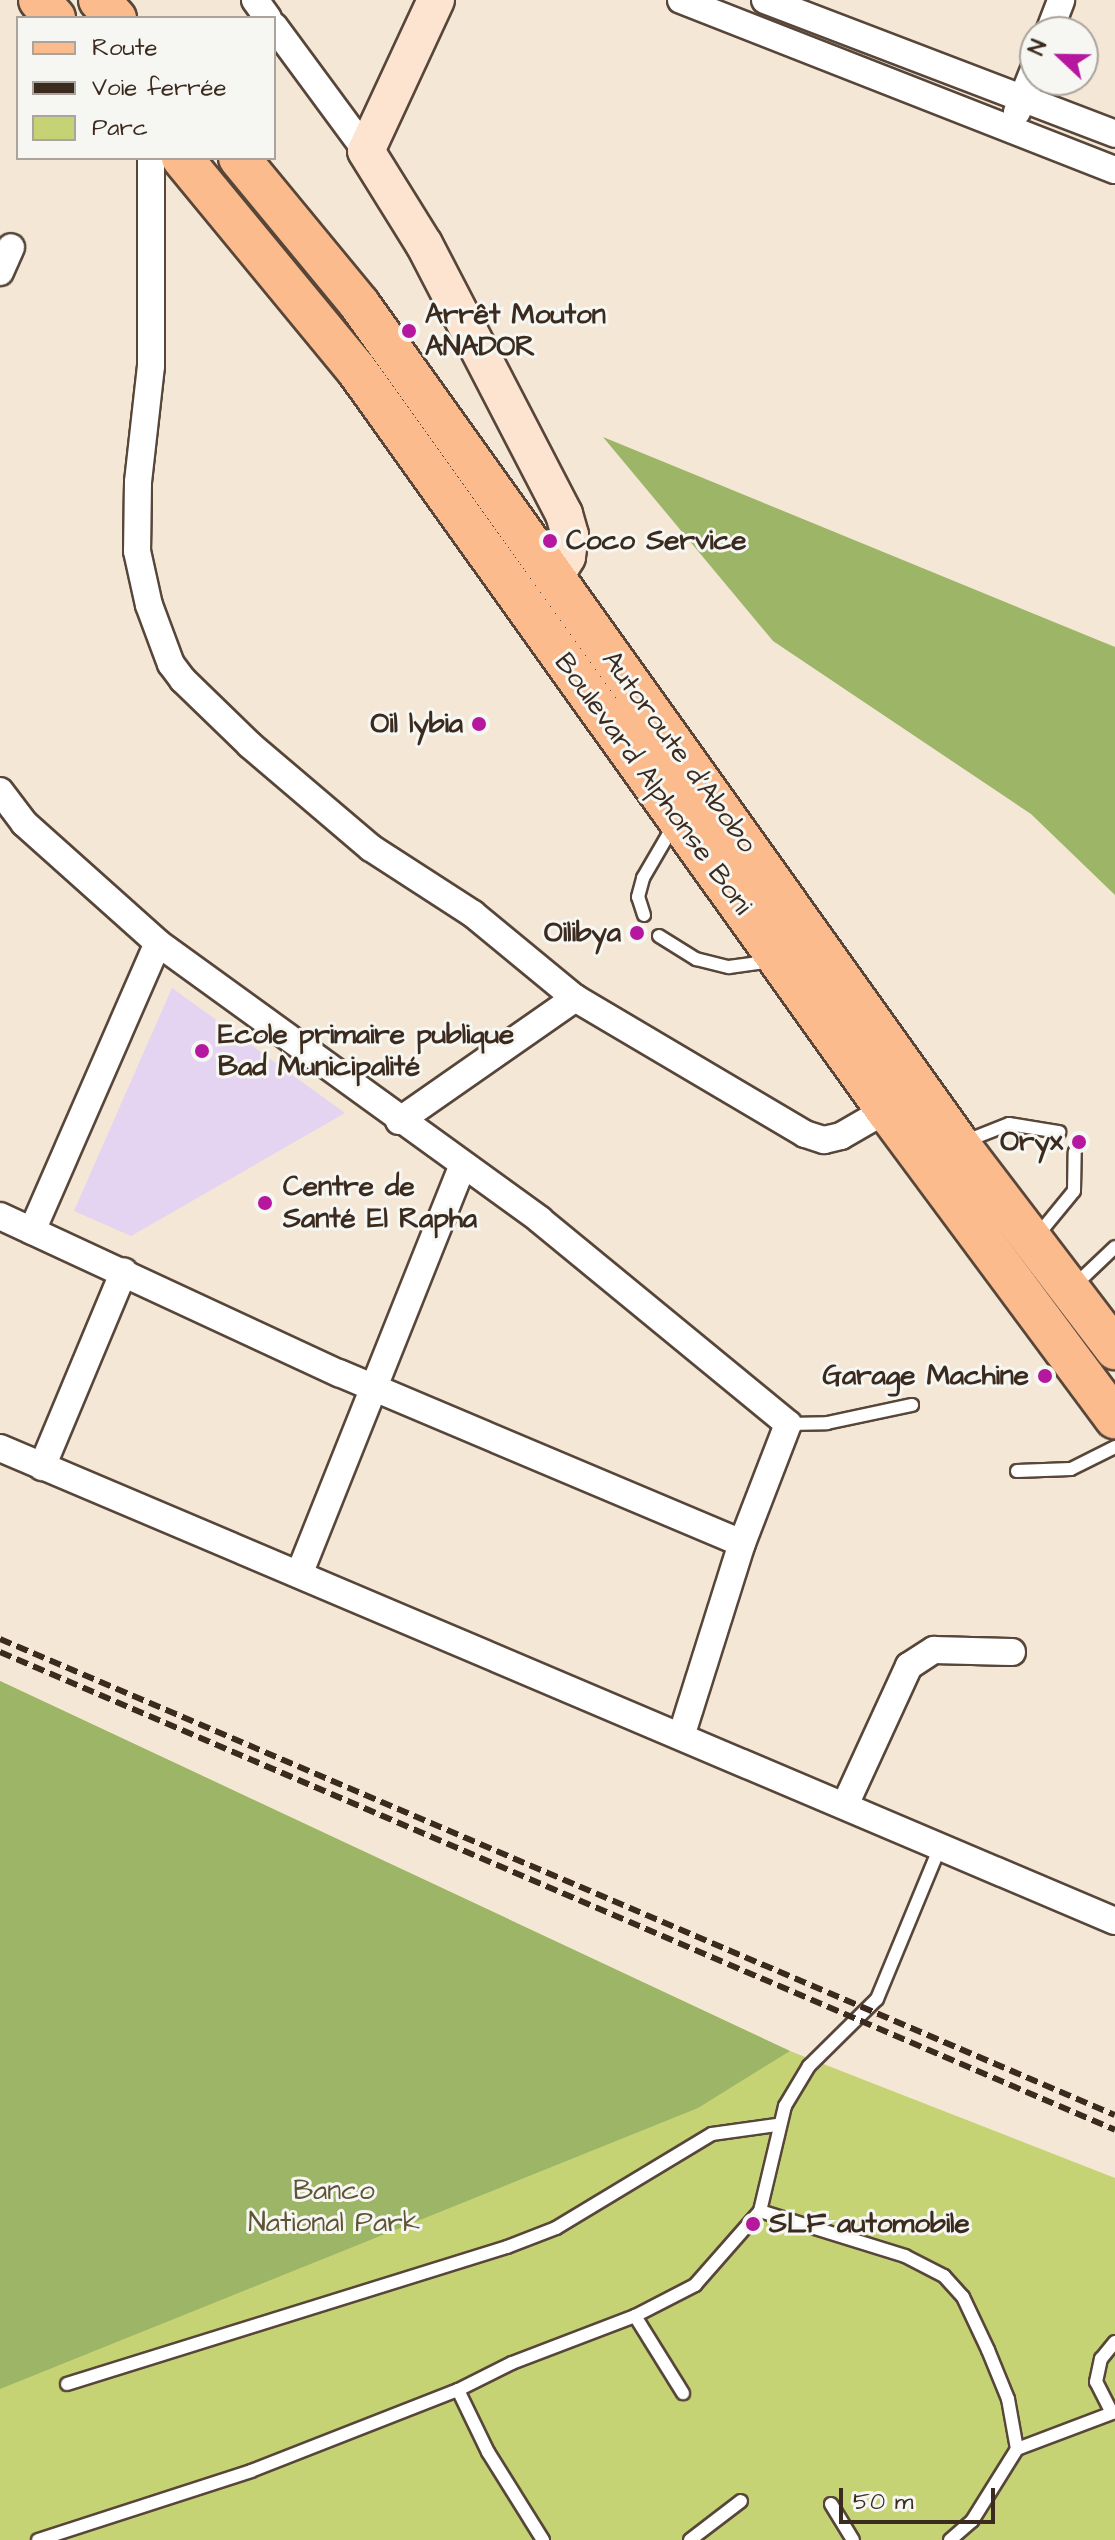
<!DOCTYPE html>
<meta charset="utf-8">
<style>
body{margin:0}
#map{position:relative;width:1115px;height:2540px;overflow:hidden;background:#f4e7d5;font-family:"Architects Daughter",sans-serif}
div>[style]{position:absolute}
.built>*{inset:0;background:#e4d3f1}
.green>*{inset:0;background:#c6d374}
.forest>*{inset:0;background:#9cb566}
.roads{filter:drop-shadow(2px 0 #574639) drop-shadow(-2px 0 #574639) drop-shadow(0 2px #574639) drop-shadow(0 -2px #574639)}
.lane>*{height:12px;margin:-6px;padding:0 6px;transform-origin:6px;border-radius:6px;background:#fff}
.street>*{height:26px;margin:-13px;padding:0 13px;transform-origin:13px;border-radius:13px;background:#fff}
.secondary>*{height:36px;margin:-18px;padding:0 18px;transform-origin:18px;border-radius:18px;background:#fde4d1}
.primary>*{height:40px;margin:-20px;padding:0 20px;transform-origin:20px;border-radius:20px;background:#fbbb8c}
.rail>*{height:6px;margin-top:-3px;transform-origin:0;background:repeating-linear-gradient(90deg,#3b2a1e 0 12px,transparent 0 18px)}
.dots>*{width:22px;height:22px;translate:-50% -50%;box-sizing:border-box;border:4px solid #f6f6f2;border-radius:50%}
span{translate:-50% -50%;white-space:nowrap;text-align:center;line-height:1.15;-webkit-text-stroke:6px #f6f6f2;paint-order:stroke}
.poi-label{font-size:28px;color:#3b2a1e;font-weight:700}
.left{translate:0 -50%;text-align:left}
.right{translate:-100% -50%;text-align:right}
.street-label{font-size:28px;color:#3b2a1e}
.park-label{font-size:28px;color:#5e5434}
.legend{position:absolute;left:16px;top:16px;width:260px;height:144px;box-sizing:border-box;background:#f6f6f2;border:2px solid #aba49d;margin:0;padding:10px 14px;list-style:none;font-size:24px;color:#3b2a1e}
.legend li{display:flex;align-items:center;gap:16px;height:40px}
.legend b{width:40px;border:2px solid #aba49d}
.north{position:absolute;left:1019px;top:16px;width:80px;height:80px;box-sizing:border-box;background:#f6f6f2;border:2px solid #aba49d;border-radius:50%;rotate:292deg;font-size:22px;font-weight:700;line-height:32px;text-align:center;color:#3b2a1e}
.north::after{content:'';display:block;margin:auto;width:28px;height:36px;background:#b5179e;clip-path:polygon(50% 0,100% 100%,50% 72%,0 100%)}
.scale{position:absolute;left:839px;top:2488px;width:156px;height:36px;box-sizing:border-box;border:4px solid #3b2a1e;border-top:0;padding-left:10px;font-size:24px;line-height:28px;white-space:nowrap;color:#3b2a1e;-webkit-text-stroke:6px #f6f6f2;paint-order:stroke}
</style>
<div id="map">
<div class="built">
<div style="clip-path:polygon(172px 988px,345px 1113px,131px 1236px,74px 1211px)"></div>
</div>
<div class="green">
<div style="clip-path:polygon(0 1681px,790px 2051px,1115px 2178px,1115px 2540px,0 2540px)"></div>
</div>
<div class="forest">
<div style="clip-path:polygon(603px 437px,1115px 647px,1115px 895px,1031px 814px,773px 641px)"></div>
<div style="clip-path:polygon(0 1681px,790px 2051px,698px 2108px,0 2389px)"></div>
</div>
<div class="roads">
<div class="lane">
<div style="left:644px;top:915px;width:19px;rotate:-108deg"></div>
<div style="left:638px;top:897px;width:20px;rotate:-75deg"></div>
<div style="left:643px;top:878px;width:61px;rotate:-59.7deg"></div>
<div style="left:659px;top:936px;width:44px;rotate:31.9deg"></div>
<div style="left:696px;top:959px;width:34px;rotate:14deg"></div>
<div style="left:729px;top:967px;width:43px;rotate:-7.9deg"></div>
<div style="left:966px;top:1141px;width:46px;rotate:-21.6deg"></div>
<div style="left:1009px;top:1124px;width:51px;rotate:9.1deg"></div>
<div style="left:1037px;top:1236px;width:58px;rotate:-50.6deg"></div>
<div style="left:1074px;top:1191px;width:39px;rotate:-89deg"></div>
<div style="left:1075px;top:1285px;width:55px;rotate:-43.5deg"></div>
<div style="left:788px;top:1424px;width:39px;rotate:-1deg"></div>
<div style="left:827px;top:1423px;width:87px;rotate:-12deg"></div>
<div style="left:1017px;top:1471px;width:54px;rotate:-2.1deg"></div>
<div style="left:1071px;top:1469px;width:49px;rotate:-26.6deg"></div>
<div style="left:760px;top:2211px;width:152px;rotate:17.2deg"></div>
<div style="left:905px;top:2256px;width:44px;rotate:27.1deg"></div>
<div style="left:944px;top:2276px;width:28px;rotate:48deg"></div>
<div style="left:963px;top:2297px;width:59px;rotate:64.7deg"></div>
<div style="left:988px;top:2350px;width:53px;rotate:67.8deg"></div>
<div style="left:1008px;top:2399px;width:51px;rotate:79.8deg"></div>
<div style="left:635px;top:2316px;width:91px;rotate:58.1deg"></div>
<div style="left:67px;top:2384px;width:461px;rotate:-17.3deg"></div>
<div style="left:507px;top:2247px;width:53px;rotate:-21.2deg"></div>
<div style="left:556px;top:2228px;width:182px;rotate:-31.1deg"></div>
<div style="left:712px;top:2134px;width:65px;rotate:-8deg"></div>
<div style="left:458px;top:2390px;width:69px;rotate:64.2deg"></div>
<div style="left:488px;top:2452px;width:104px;rotate:58deg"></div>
<div style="left:1112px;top:2413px;width:35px;rotate:-117deg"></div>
<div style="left:1096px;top:2382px;width:24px;rotate:-78deg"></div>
<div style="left:1101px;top:2359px;width:22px;rotate:-51deg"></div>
<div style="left:831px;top:2504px;width:42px;rotate:58.6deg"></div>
<div style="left:38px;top:2540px;width:224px;rotate:-17.9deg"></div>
<div style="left:251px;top:2471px;width:222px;rotate:-21.4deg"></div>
<div style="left:458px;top:2390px;width:60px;rotate:-26.6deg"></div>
<div style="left:512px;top:2363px;width:132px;rotate:-20.9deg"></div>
<div style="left:635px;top:2316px;width:68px;rotate:-27.3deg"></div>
<div style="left:695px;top:2285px;width:98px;rotate:-48.7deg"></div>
<div style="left:760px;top:2211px;width:108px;rotate:-76.6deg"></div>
<div style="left:785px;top:2106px;width:47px;rotate:-59deg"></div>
<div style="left:809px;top:2066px;width:95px;rotate:-44.6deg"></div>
<div style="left:877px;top:1999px;width:165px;rotate:-67.5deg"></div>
<div style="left:690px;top:2540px;width:64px;rotate:-37.4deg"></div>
<div style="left:950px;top:2540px;width:29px;rotate:-41deg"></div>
<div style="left:972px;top:2521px;width:85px;rotate:-58deg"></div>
<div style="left:1017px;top:2449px;width:105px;rotate:-20.7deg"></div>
</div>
<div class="street">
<div style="left:255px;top:0;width:22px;rotate:54deg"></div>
<div style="left:681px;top:0;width:466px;rotate:21.4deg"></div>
<div style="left:765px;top:0;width:375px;rotate:20.9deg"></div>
<div style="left:274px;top:26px;width:155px;rotate:53.6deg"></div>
<div style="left:1049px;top:32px;width:34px;rotate:-69deg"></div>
<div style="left:1017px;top:112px;width:48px;rotate:-68.2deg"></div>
<div style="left:151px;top:158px;width:208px;rotate:90deg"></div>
<div style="left:151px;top:366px;width:117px;rotate:96.4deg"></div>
<div style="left:138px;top:482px;width:69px;rotate:90.8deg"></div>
<div style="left:137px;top:551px;width:55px;rotate:77.5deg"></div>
<div style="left:149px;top:605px;width:63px;rotate:69.6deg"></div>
<div style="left:171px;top:664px;width:20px;rotate:53deg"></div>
<div style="left:183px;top:680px;width:93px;rotate:44.1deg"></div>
<div style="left:250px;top:745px;width:159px;rotate:40.4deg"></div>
<div style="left:371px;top:848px;width:121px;rotate:32.9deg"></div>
<div style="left:473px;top:914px;width:132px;rotate:39.5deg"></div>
<div style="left:575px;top:998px;width:267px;rotate:30.6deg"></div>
<div style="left:805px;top:1134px;width:20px;rotate:18deg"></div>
<div style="left:824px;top:1140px;width:17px;rotate:-13deg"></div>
<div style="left:841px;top:1136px;width:52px;rotate:-30deg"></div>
<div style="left:0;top:272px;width:27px;rotate:-66deg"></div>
<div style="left:0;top:791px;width:40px;rotate:53deg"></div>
<div style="left:24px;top:823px;width:180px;rotate:41.8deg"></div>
<div style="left:158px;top:943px;width:472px;rotate:35.9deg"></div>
<div style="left:540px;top:1220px;width:321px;rotate:39.4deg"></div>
<div style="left:788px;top:1424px;width:128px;rotate:111.1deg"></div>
<div style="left:742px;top:1543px;width:202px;rotate:107.5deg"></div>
<div style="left:399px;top:1121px;width:215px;rotate:-34.9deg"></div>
<div style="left:0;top:1216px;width:374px;rotate:24.9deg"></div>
<div style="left:339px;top:1373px;width:437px;rotate:22.9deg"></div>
<div style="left:32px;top:1231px;width:314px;rotate:-66.4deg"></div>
<div style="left:0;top:1448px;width:1211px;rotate:22.99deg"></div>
<div style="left:42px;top:1467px;width:212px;rotate:-67.3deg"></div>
<div style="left:300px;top:1572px;width:436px;rotate:-68.2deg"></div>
<div style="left:845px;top:1805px;width:153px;rotate:-65.3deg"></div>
<div style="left:909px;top:1666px;width:30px;rotate:-33deg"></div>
<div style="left:934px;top:1650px;width:78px;rotate:1.5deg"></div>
</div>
<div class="secondary">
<div style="left:436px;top:0;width:166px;rotate:114.9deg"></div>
<div style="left:366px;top:151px;width:110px;rotate:58.1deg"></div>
<div style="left:424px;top:244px;width:304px;rotate:62.6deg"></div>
<div style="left:564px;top:514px;width:22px;rotate:74deg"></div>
<div style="left:570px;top:535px;width:22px;rotate:98deg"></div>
<div style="left:567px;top:557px;width:25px;rotate:122deg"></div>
</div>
<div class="primary">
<div style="left:39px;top:0;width:24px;rotate:48deg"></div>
<div style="left:99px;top:0;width:25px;rotate:47deg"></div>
<div style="left:182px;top:158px;width:273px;rotate:50.5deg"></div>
<div style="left:356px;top:369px;width:911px;rotate:54.43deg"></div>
<div style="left:886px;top:1110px;width:384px;rotate:53.4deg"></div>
<div style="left:239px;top:158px;width:190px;rotate:50.5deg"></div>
<div style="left:360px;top:305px;width:1031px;rotate:54.48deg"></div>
<div style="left:959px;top:1144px;width:258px;rotate:52.7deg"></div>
</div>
</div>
<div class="rail">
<div style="left:0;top:1639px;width:1212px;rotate:23.12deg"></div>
<div style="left:0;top:1652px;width:1213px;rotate:23.2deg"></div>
</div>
<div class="dots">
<div style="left:409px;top:331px;background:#b5179e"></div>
<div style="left:550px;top:541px;background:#b5179e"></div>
<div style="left:479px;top:724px;background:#b5179e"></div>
<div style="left:637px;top:933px;background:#b5179e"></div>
<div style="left:202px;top:1051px;background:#b5179e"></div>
<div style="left:1079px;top:1142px;background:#b5179e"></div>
<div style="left:265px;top:1203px;background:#b5179e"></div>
<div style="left:1045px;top:1376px;background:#b5179e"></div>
<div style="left:753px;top:2224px;background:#b5179e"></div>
</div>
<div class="poi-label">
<span class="left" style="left:425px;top:331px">Arrêt Mouton<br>ANADOR</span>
<span class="left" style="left:566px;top:541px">Coco Service</span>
<span class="right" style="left:463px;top:724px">Oil lybia</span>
<span class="right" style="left:621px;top:933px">Oilibya</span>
<span class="left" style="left:218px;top:1051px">Ecole primaire publique<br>Bad Municipalité</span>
<span class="right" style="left:1063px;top:1142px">Oryx</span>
<span class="left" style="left:283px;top:1203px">Centre de<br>Santé El Rapha</span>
<span class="right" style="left:1029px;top:1376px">Garage Machine</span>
<span class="left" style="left:769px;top:2224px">SLF automobile</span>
</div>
<div class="street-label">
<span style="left:679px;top:752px;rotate:54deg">Autoroute d'Abobo</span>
<span style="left:653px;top:784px;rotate:54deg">Boulevard Alphonse Boni</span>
</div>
<div class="park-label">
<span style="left:334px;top:2207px">Banco<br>National Park</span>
</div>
<ul class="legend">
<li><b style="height:10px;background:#fbbb8c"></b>Route</li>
<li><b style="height:10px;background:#3b2a1e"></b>Voie ferrée</li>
<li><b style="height:22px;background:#c6d374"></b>Parc</li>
</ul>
<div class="north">N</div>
<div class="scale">50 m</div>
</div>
